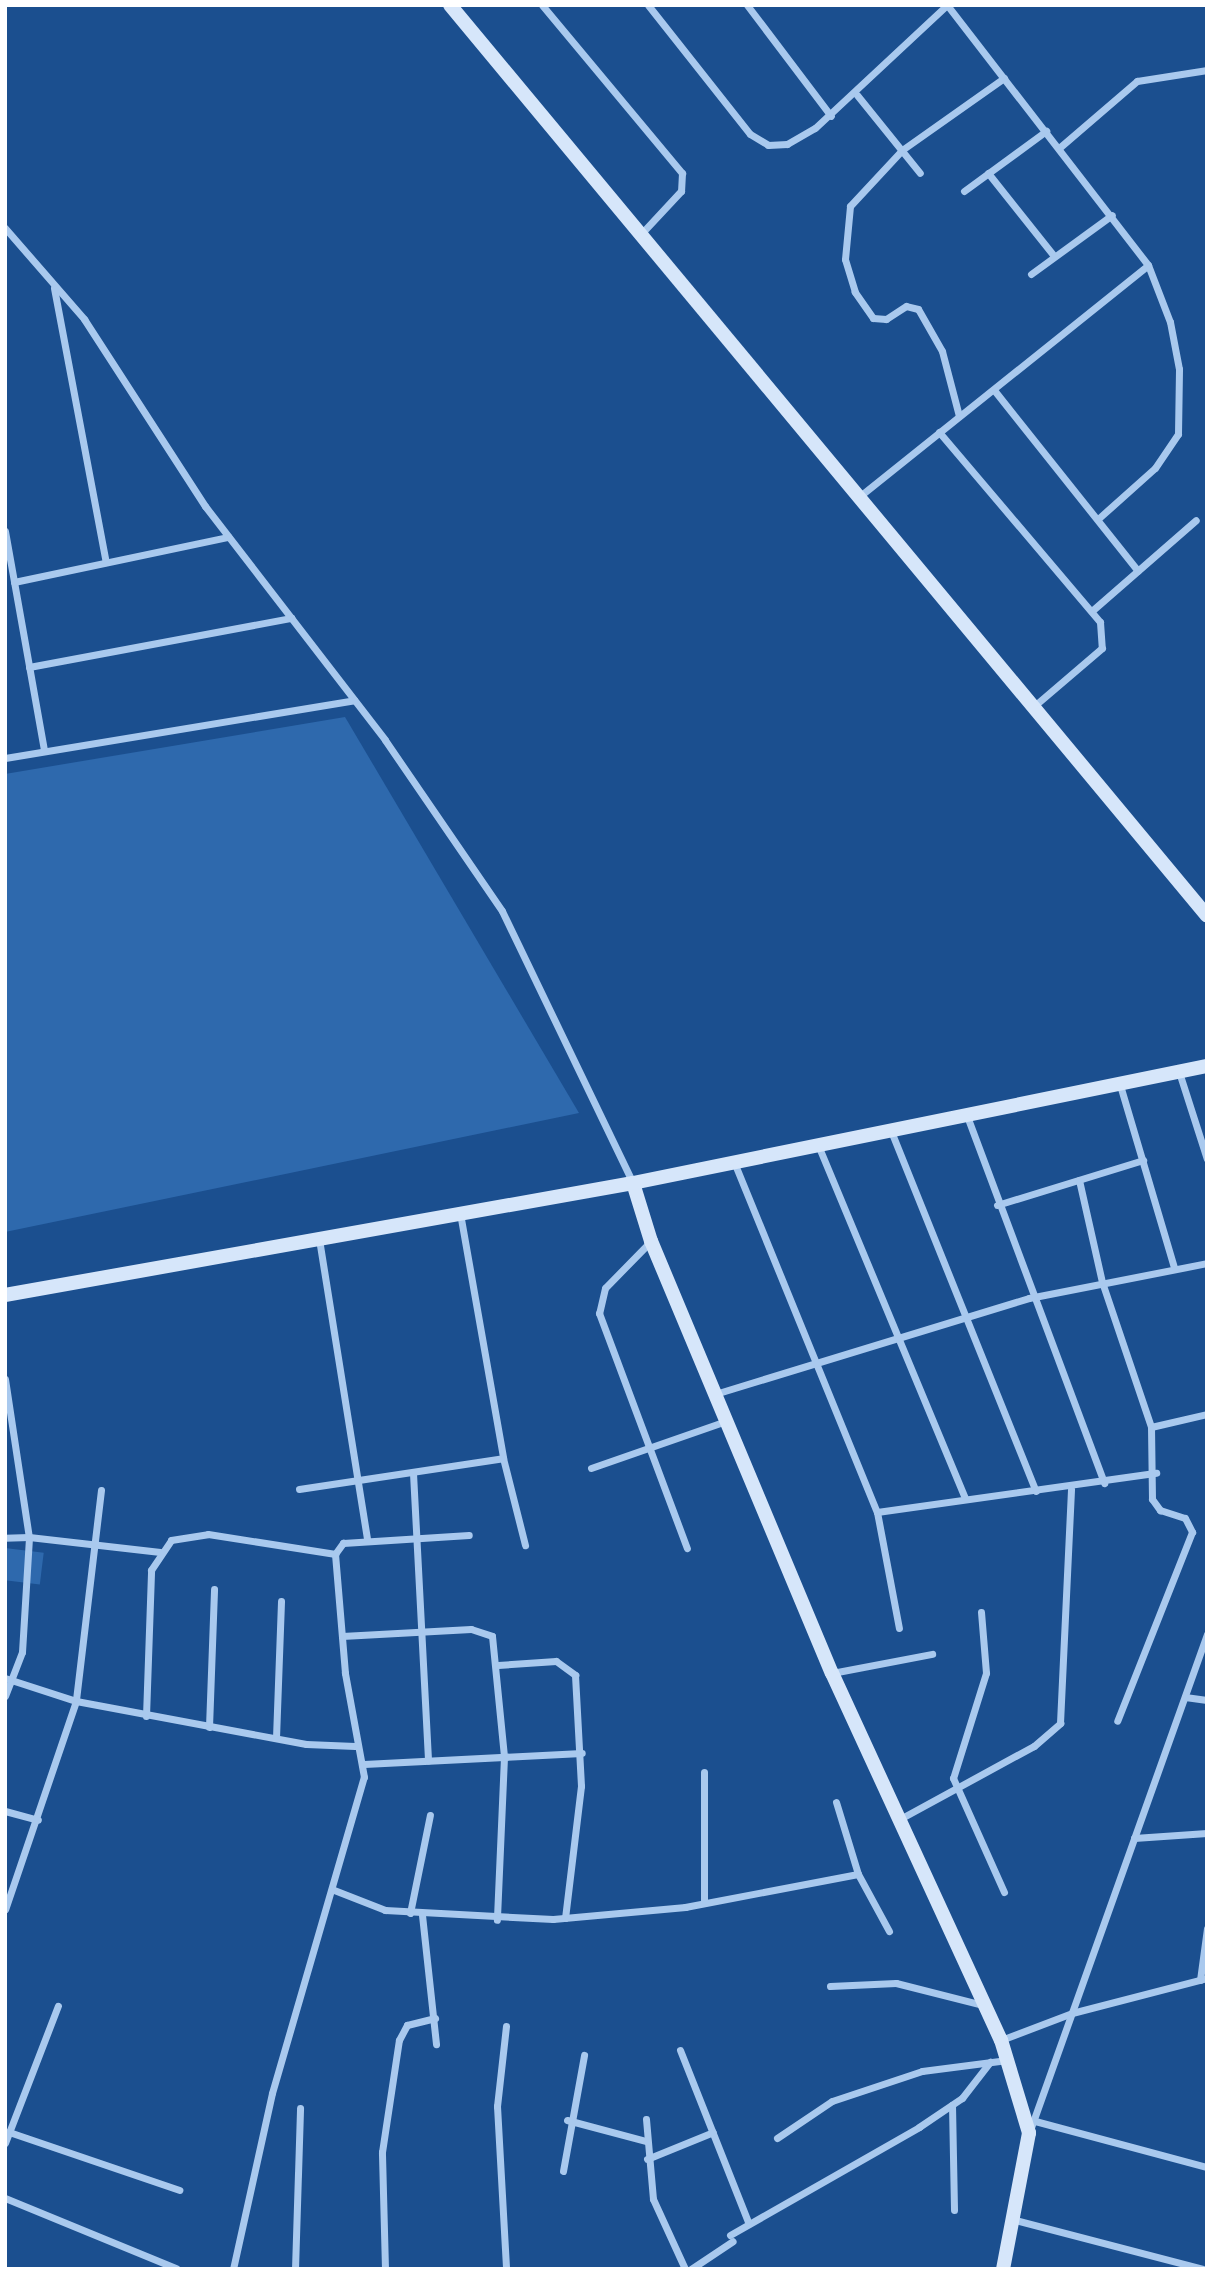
<!DOCTYPE html>
<style>
body{margin:0}
#map{position:relative;width:1212px;height:2274px;overflow:hidden;background:#1b4f8f;font-family:"Exo 2",sans-serif}
div>[style]{position:absolute}
.green>*{inset:0;background:#2e69ad;transform-origin:0 0}
.street>*{height:7px;margin:-3.5px;padding:0 3.5px;transform-origin:3.5px;border-radius:3.5px;background:#a9c9ee}
.secondary>*{height:14px;margin:-7px;padding:0 7px;transform-origin:7px;border-radius:7px;background:#d6e6fa}
span{translate:-50% -50%;white-space:nowrap;text-align:center;line-height:1.15;-webkit-text-stroke:7px #1b4f8f;paint-order:stroke}
.frame{position:absolute;inset:0;border:7px solid #fff;pointer-events:none}
</style>
<div id="map">
<div class="green">
<div style="clip-path:polygon(345px 717px,579px 1113px,5px 1232px,5px 774px)"></div>
<div style="left:5px;top:1548px;width:39px;height:32px;rotate:7deg"></div>
</div>
<div class="street">
<div style="left:542px;top:5px;width:219px;rotate:50.2deg"></div>
<div style="left:682px;top:173px;width:18px;rotate:93deg"></div>
<div style="left:681px;top:191px;width:59px;rotate:132.9deg"></div>
<div style="left:648px;top:5px;width:164px;rotate:51.7deg"></div>
<div style="left:750px;top:134px;width:21px;rotate:31deg"></div>
<div style="left:768px;top:145px;width:19px;rotate:-3deg"></div>
<div style="left:787px;top:144px;width:32px;rotate:-30deg"></div>
<div style="left:815px;top:128px;width:180px;rotate:-43deg"></div>
<div style="left:747px;top:5px;width:139px;rotate:52.9deg"></div>
<div style="left:857px;top:95px;width:100px;rotate:51.1deg"></div>
<div style="left:1059px;top:148px;width:103px;rotate:-40.7deg"></div>
<div style="left:1137px;top:81px;width:71px;rotate:-8.9deg"></div>
<div style="left:988px;top:173px;width:106px;rotate:51.5deg"></div>
<div style="left:964px;top:191px;width:102px;rotate:-36.2deg"></div>
<div style="left:5px;top:228px;width:121px;rotate:49deg"></div>
<div style="left:84px;top:319px;width:223px;rotate:57.1deg"></div>
<div style="left:205px;top:506px;width:295px;rotate:52.4deg"></div>
<div style="left:385px;top:740px;width:207px;rotate:55.6deg"></div>
<div style="left:502px;top:911px;width:302px;rotate:64.3deg"></div>
<div style="left:1031px;top:274px;width:100px;rotate:-36.1deg"></div>
<div style="left:54px;top:288px;width:279px;rotate:79.3deg"></div>
<div style="left:994px;top:390px;width:231px;rotate:51.5deg"></div>
<div style="left:959px;top:416px;width:67px;rotate:-104.7deg"></div>
<div style="left:942px;top:351px;width:48px;rotate:-119.7deg"></div>
<div style="left:918px;top:309px;width:12px;rotate:-166deg"></div>
<div style="left:906px;top:306px;width:24px;rotate:147deg"></div>
<div style="left:886px;top:319px;width:13px;rotate:-176deg"></div>
<div style="left:873px;top:318px;width:32px;rotate:-125deg"></div>
<div style="left:855px;top:292px;width:34px;rotate:-107deg"></div>
<div style="left:845px;top:259px;width:53px;rotate:-84.6deg"></div>
<div style="left:850px;top:206px;width:76px;rotate:-47.1deg"></div>
<div style="left:902px;top:150px;width:125px;rotate:-35.2deg"></div>
<div style="left:939px;top:432px;width:249px;rotate:49.7deg"></div>
<div style="left:1100px;top:622px;width:26px;rotate:86deg"></div>
<div style="left:1102px;top:648px;width:89px;rotate:139.5deg"></div>
<div style="left:860px;top:496px;width:369px;rotate:-38.7deg"></div>
<div style="left:1148px;top:265px;width:329px;rotate:-127.7deg"></div>
<div style="left:1099px;top:518px;width:75px;rotate:-41.8deg"></div>
<div style="left:1155px;top:468px;width:41px;rotate:-55.9deg"></div>
<div style="left:1178px;top:434px;width:65px;rotate:-89.1deg"></div>
<div style="left:1179px;top:369px;width:48px;rotate:-100.8deg"></div>
<div style="left:1170px;top:322px;width:61px;rotate:-111.1deg"></div>
<div style="left:5px;top:531px;width:223px;rotate:79.9deg"></div>
<div style="left:14px;top:582px;width:219px;rotate:-11.9deg"></div>
<div style="left:1094px;top:609px;width:135px;rotate:-41.1deg"></div>
<div style="left:29px;top:667px;width:267px;rotate:-10.6deg"></div>
<div style="left:5px;top:758px;width:354px;rotate:-9.4deg"></div>
<div style="left:1179px;top:1072px;width:91px;rotate:72.2deg"></div>
<div style="left:1120px;top:1085px;width:190px;rotate:73.5deg"></div>
<div style="left:967px;top:1116px;width:392px;rotate:69.5deg"></div>
<div style="left:891px;top:1131px;width:388px;rotate:68.1deg"></div>
<div style="left:818px;top:1145px;width:382px;rotate:67.4deg"></div>
<div style="left:734px;top:1162px;width:378px;rotate:67.8deg"></div>
<div style="left:877px;top:1512px;width:118px;rotate:79.3deg"></div>
<div style="left:1079px;top:1180px;width:105px;rotate:77.3deg"></div>
<div style="left:1102px;top:1282px;width:153px;rotate:71.3deg"></div>
<div style="left:1151px;top:1427px;width:72px;rotate:89.2deg"></div>
<div style="left:1152px;top:1499px;width:14px;rotate:54deg"></div>
<div style="left:1160px;top:1510px;width:26px;rotate:18deg"></div>
<div style="left:1185px;top:1518px;width:16px;rotate:63deg"></div>
<div style="left:1192px;top:1532px;width:203px;rotate:111.6deg"></div>
<div style="left:997px;top:1205px;width:153px;rotate:-17.1deg"></div>
<div style="left:460px;top:1213px;width:249px;rotate:80deg"></div>
<div style="left:503px;top:1458px;width:90px;rotate:75.8deg"></div>
<div style="left:319px;top:1239px;width:305px;rotate:80.9deg"></div>
<div style="left:650px;top:1242px;width:64px;rotate:134.4deg"></div>
<div style="left:605px;top:1288px;width:26px;rotate:103deg"></div>
<div style="left:599px;top:1313px;width:251px;rotate:69.5deg"></div>
<div style="left:5px;top:1379px;width:160px;rotate:81.4deg"></div>
<div style="left:29px;top:1537px;width:24px;rotate:178deg"></div>
<div style="left:715px;top:1394px;width:328px;rotate:-17deg"></div>
<div style="left:1029px;top:1298px;width:181px;rotate:-11.1deg"></div>
<div style="left:1151px;top:1427px;width:57px;rotate:-13.1deg"></div>
<div style="left:591px;top:1468px;width:143px;rotate:-19.2deg"></div>
<div style="left:413px;top:1473px;width:288px;rotate:87deg"></div>
<div style="left:299px;top:1489px;width:206px;rotate:-8.6deg"></div>
<div style="left:101px;top:1490px;width:212px;rotate:96.8deg"></div>
<div style="left:76px;top:1701px;width:234px;rotate:10.6deg"></div>
<div style="left:306px;top:1744px;width:49px;rotate:2.3deg"></div>
<div style="left:877px;top:1512px;width:282px;rotate:-8deg"></div>
<div style="left:981px;top:1612px;width:61px;rotate:85.3deg"></div>
<div style="left:986px;top:1673px;width:110px;rotate:107.4deg"></div>
<div style="left:953px;top:1778px;width:125px;rotate:65.9deg"></div>
<div style="left:342px;top:1636px;width:129px;rotate:-3.1deg"></div>
<div style="left:471px;top:1629px;width:22px;rotate:18deg"></div>
<div style="left:492px;top:1636px;width:122px;rotate:84.3deg"></div>
<div style="left:504px;top:1757px;width:163px;rotate:92.5deg"></div>
<div style="left:498px;top:1665px;width:58px;rotate:-3.9deg"></div>
<div style="left:556px;top:1661px;width:24px;rotate:36deg"></div>
<div style="left:575px;top:1675px;width:111px;rotate:86.9deg"></div>
<div style="left:581px;top:1786px;width:133px;rotate:96.9deg"></div>
<div style="left:832px;top:1673px;width:102px;rotate:-10.8deg"></div>
<div style="left:5px;top:1678px;width:75px;rotate:17.9deg"></div>
<div style="left:76px;top:1701px;width:220px;rotate:108.8deg"></div>
<div style="left:5px;top:1696px;width:47px;rotate:-68.9deg"></div>
<div style="left:22px;top:1652px;width:115px;rotate:-86.5deg"></div>
<div style="left:29px;top:1537px;width:132px;rotate:6.5deg"></div>
<div style="left:1185px;top:1697px;width:22px;rotate:8deg"></div>
<div style="left:146px;top:1716px;width:146px;rotate:-88deg"></div>
<div style="left:151px;top:1570px;width:36px;rotate:-56deg"></div>
<div style="left:171px;top:1540px;width:37px;rotate:-9deg"></div>
<div style="left:208px;top:1534px;width:129px;rotate:8.9deg"></div>
<div style="left:209px;top:1727px;width:138px;rotate:-87.9deg"></div>
<div style="left:276px;top:1738px;width:137px;rotate:-87.9deg"></div>
<div style="left:364px;top:1764px;width:218px;rotate:-2.9deg"></div>
<div style="left:836px;top:1802px;width:75px;rotate:73deg"></div>
<div style="left:858px;top:1874px;width:65px;rotate:61.5deg"></div>
<div style="left:5px;top:1811px;width:34px;rotate:15deg"></div>
<div style="left:898px;top:1820px;width:155px;rotate:-28.6deg"></div>
<div style="left:1034px;top:1746px;width:35px;rotate:-41deg"></div>
<div style="left:1060px;top:1723px;width:234px;rotate:-87.3deg"></div>
<div style="left:1134px;top:1838px;width:73px;rotate:-3.9deg"></div>
<div style="left:334px;top:1890px;width:55px;rotate:21.4deg"></div>
<div style="left:385px;top:1910px;width:168px;rotate:3.1deg"></div>
<div style="left:553px;top:1919px;width:133px;rotate:-5.2deg"></div>
<div style="left:685px;top:1907px;width:176px;rotate:-10.8deg"></div>
<div style="left:704px;top:1903px;width:131px;rotate:-90deg"></div>
<div style="left:410px;top:1913px;width:100px;rotate:-78.5deg"></div>
<div style="left:422px;top:1915px;width:130px;rotate:83.8deg"></div>
<div style="left:1200px;top:1980px;width:52px;rotate:-82.3deg"></div>
<div style="left:830px;top:1986px;width:66px;rotate:-2.6deg"></div>
<div style="left:896px;top:1983px;width:90px;rotate:14.2deg"></div>
<div style="left:506px;top:2026px;width:81px;rotate:96.4deg"></div>
<div style="left:497px;top:2106px;width:163px;rotate:86.8deg"></div>
<div style="left:1001px;top:2040px;width:76px;rotate:-20.8deg"></div>
<div style="left:1072px;top:2013px;width:139px;rotate:-14.5deg"></div>
<div style="left:680px;top:2050px;width:187px;rotate:68.4deg"></div>
<div style="left:952px;top:2105px;width:105px;rotate:88.9deg"></div>
<div style="left:646px;top:2119px;width:80px;rotate:85deg"></div>
<div style="left:653px;top:2199px;width:77px;rotate:65.4deg"></div>
<div style="left:567px;top:2120px;width:82px;rotate:14.9deg"></div>
<div style="left:1035px;top:2121px;width:178px;rotate:15deg"></div>
<div style="left:9px;top:2132px;width:180px;rotate:18.8deg"></div>
<div style="left:1029px;top:2133px;width:530px;rotate:-70.37deg"></div>
<div style="left:777px;top:2138px;width:66px;rotate:-33.9deg"></div>
<div style="left:832px;top:2101px;width:95px;rotate:-18.4deg"></div>
<div style="left:922px;top:2071px;width:86px;rotate:-7.4deg"></div>
<div style="left:5px;top:2143px;width:147px;rotate:-68.9deg"></div>
<div style="left:647px;top:2159px;width:71px;rotate:-22.2deg"></div>
<div style="left:563px;top:2171px;width:118px;rotate:-79.7deg"></div>
<div style="left:5px;top:2198px;width:185px;rotate:22.3deg"></div>
<div style="left:1015px;top:2220px;width:194px;rotate:14.6deg"></div>
<div style="left:730px;top:2235px;width:218px;rotate:-29.7deg"></div>
<div style="left:919px;top:2127px;width:52px;rotate:-34deg"></div>
<div style="left:962px;top:2098px;width:46px;rotate:-52.1deg"></div>
<div style="left:233px;top:2269px;width:180px;rotate:-77.5deg"></div>
<div style="left:272px;top:2093px;width:329px;rotate:-73.8deg"></div>
<div style="left:364px;top:1777px;width:106px;rotate:-100.4deg"></div>
<div style="left:345px;top:1673px;width:119px;rotate:-94.8deg"></div>
<div style="left:335px;top:1554px;width:14px;rotate:-54deg"></div>
<div style="left:343px;top:1543px;width:126px;rotate:-3.6deg"></div>
<div style="left:295px;top:2269px;width:161px;rotate:-88.2deg"></div>
<div style="left:385px;top:2269px;width:117px;rotate:-91.5deg"></div>
<div style="left:382px;top:2152px;width:113px;rotate:-81.4deg"></div>
<div style="left:399px;top:2040px;width:17px;rotate:-62deg"></div>
<div style="left:407px;top:2025px;width:29px;rotate:-14deg"></div>
<div style="left:691px;top:2269px;width:50px;rotate:-33.7deg"></div>
</div>
<div class="secondary">
<div style="left:450px;top:5px;width:1184px;rotate:50.27deg"></div>
<div style="left:633px;top:1183px;width:61px;rotate:72.8deg"></div>
<div style="left:651px;top:1241px;width:468px;rotate:67.3deg"></div>
<div style="left:832px;top:1673px;width:404px;rotate:65.3deg"></div>
<div style="left:1001px;top:2040px;width:97px;rotate:73.2deg"></div>
<div style="left:1029px;top:2133px;width:138px;rotate:100.8deg"></div>
<div style="left:5px;top:1295px;width:638px;rotate:-10.11deg"></div>
<div style="left:633px;top:1183px;width:586px;rotate:-11.52deg"></div>
</div>
<div class="frame"></div>
</div>
